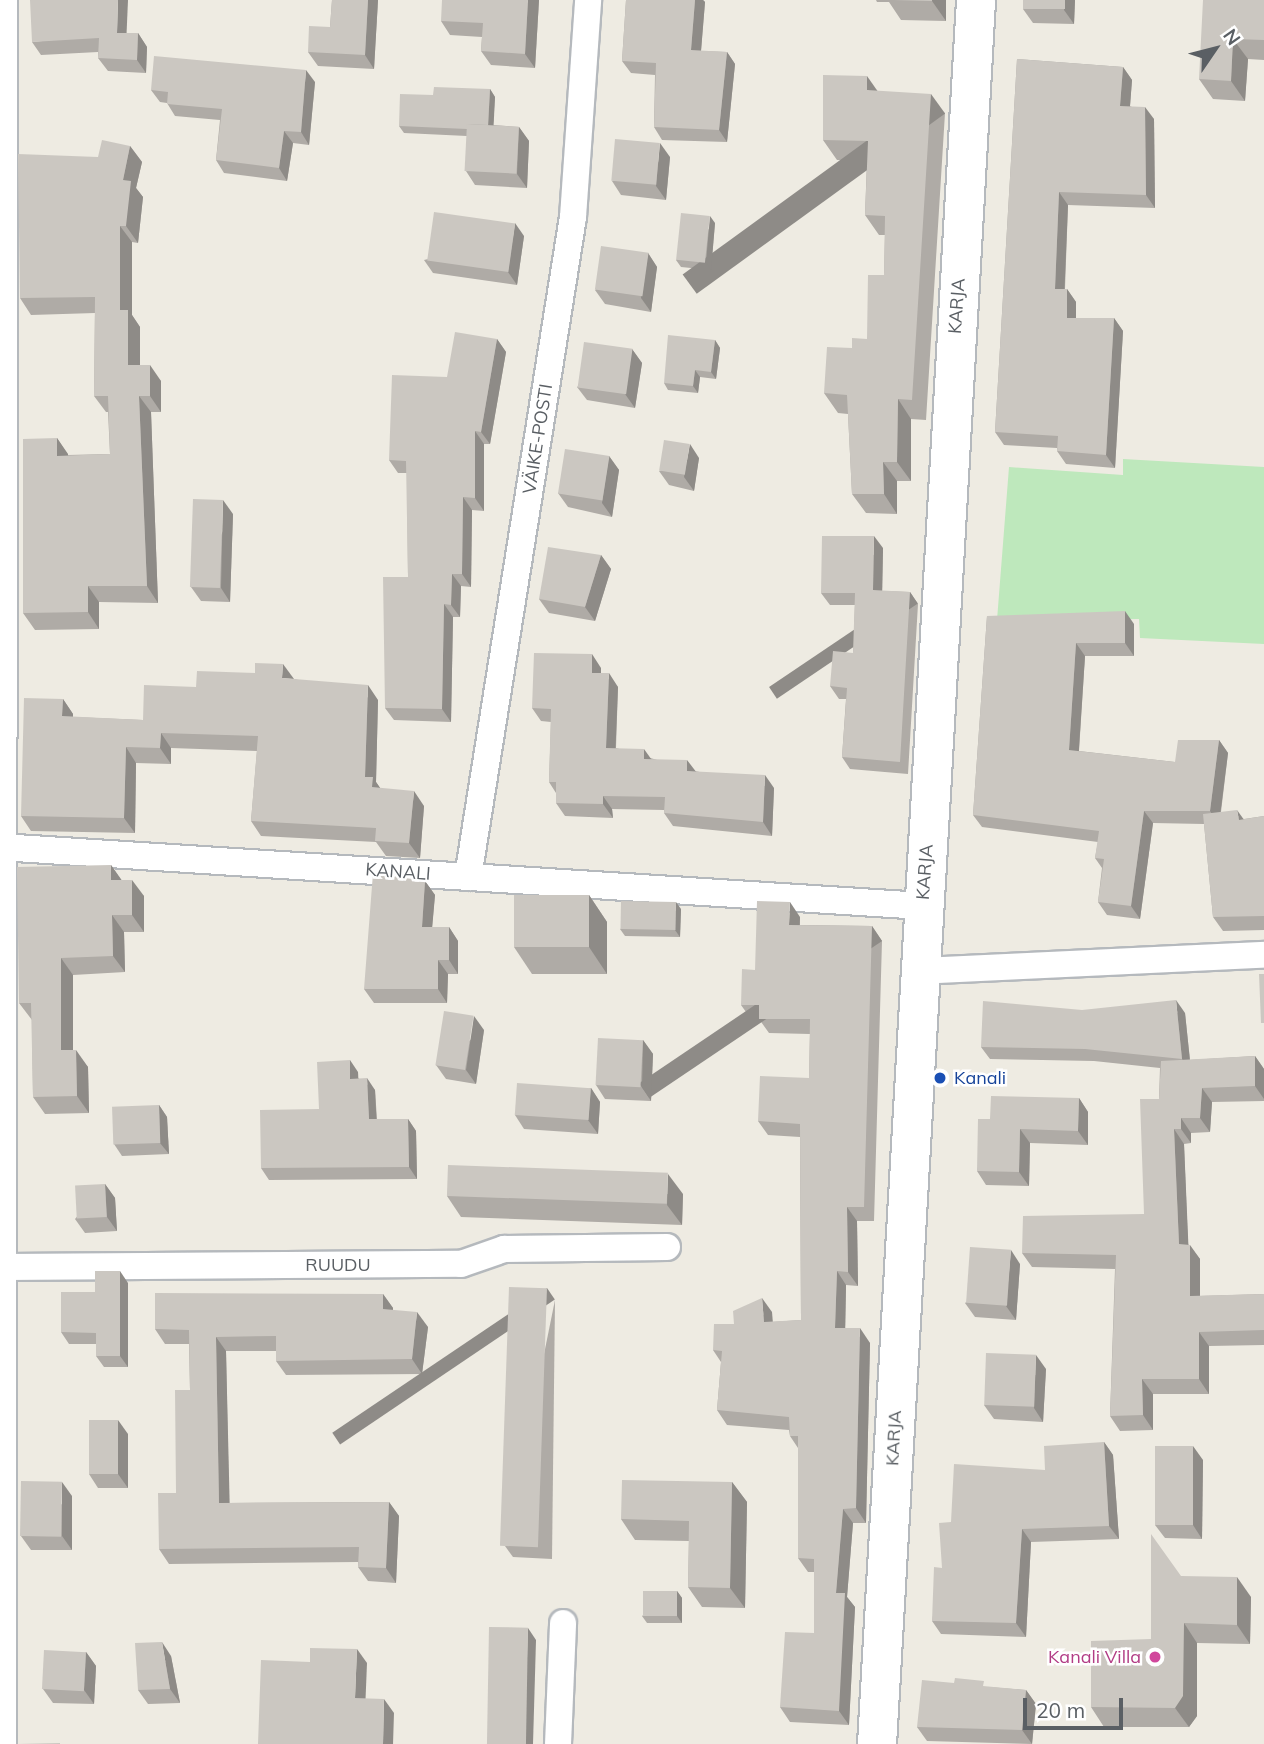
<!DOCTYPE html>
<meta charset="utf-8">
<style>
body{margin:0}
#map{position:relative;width:1264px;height:1744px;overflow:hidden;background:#eeebe2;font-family:Mulish,sans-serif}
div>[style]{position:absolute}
.green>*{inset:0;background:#bee8bc}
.roads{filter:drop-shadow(2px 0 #b5b9bd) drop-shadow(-2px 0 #b5b9bd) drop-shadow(0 2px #b5b9bd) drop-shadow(0 -2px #b5b9bd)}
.street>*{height:26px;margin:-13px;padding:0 13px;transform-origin:13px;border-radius:13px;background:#fff}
.secondary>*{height:38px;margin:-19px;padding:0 19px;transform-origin:19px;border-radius:19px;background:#fff}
.wall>*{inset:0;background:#afaba6}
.shaded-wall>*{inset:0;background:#8e8b87;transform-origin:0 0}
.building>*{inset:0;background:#cbc7c1;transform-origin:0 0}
.dots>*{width:19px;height:19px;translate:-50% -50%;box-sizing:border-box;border:4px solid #fff;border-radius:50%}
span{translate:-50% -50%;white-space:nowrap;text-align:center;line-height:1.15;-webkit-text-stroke:5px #fff;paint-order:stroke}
.street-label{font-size:18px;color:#5a5f64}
.transit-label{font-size:18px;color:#164399}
.left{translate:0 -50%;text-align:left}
.hotel-label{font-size:18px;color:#b23c85}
.right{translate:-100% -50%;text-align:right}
.north{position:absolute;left:1180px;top:14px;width:70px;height:70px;-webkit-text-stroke:5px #fff;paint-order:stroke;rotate:55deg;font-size:19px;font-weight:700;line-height:28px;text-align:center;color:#5a5f64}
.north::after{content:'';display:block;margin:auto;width:24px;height:32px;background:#5a5f64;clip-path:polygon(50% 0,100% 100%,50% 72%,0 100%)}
.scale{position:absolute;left:1023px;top:1698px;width:100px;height:32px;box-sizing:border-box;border:4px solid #5a5f64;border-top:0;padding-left:9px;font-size:21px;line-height:24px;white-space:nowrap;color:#5a5f64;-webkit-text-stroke:5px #fff;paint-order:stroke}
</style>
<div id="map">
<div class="green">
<div style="clip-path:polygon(1123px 459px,1264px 467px,1264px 644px,1140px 638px,1139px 619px,997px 620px,1009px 467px,1123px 475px)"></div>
</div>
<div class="roads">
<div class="street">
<div style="left:0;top:847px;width:925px;rotate:3.66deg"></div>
<div style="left:468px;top:877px;width:668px;rotate:-80.96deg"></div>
<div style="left:573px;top:217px;width:218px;rotate:-86deg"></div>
<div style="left:919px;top:971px;width:345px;rotate:-2.7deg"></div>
<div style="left:5px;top:1267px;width:456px;rotate:-0.4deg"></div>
<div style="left:461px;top:1264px;width:46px;rotate:-19.2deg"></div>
<div style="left:504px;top:1249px;width:163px;rotate:-0.7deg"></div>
<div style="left:3px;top:1744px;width:1744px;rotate:-89.97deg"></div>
<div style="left:558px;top:1744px;width:121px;rotate:-87.6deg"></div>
</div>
<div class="secondary">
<div style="left:877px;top:1744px;width:1747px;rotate:-86.75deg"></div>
</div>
</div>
<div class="wall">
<div style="clip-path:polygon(332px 0,378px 0,374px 69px,318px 66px,308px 52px,330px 27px)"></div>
<div style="clip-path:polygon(539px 0,535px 68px,491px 65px,481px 51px,482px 37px,450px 35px,441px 21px)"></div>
<div style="clip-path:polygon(626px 0,703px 0,705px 2px,701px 51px,727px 52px,735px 64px,727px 142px,662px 140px,654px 127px,655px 75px,631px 73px,622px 61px)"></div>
<div style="clip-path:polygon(876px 0,946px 0,946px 21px,901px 20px,889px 2px,877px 2px)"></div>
<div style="clip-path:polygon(1023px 0,1075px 0,1074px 24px,1033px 23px,1023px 9px)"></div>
<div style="clip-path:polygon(1264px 0,1264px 60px,1248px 59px,1245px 101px,1213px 99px,1199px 79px)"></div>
<div style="clip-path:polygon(126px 33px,138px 33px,147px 47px,146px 73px,108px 71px,98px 58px,98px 52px,41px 55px,32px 42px)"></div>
<div style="clip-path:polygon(1017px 59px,1123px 67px,1132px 80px,1130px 106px,1154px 119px,1155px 208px,1068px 205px,1065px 289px,1067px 289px,1076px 302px,1076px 318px,1114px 318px,1123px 331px,1115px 468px,1066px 464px,1057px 451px,1057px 448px,1004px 445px,995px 432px)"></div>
<div style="clip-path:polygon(315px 82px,309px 145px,293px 143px,287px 181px,224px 173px,216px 160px,220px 120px,175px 116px,167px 103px,160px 102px,151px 90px)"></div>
<div style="clip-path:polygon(490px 89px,495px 97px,493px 125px,519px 127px,529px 141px,527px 188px,475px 185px,466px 171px,467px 136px,404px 133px,399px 126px,433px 95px)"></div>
<div style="clip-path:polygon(877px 91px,945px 113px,926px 420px,911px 419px,911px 481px,897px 481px,897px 514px,866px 513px,852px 494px,848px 414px,838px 413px,824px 393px,852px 348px,867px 339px,884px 275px,885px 235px,879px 235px,865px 215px,867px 161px,837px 160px,823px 140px)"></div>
<div style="clip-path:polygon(130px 146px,142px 162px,136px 188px,143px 197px,138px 243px,132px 242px,132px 315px,140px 327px,140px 365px,161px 381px,161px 412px,151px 412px,158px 603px,99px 602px,99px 629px,35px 630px,23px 613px,57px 438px,68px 455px,110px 454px,108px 412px,106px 412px,94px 396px,95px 313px,31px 315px,20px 298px,98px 157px)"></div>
<div style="clip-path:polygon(670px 157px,666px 200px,621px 195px,612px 181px)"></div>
<div style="clip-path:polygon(715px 223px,711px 270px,681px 267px,676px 260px)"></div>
<div style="clip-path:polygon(524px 236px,517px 285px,433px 273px,424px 260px)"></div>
<div style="clip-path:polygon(648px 253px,657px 267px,651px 312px,605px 304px,595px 290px)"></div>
<div style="clip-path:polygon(497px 339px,506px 352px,490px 444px,484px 444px,484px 511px,472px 510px,471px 587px,461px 586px,460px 617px,453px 617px,451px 722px,394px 720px,385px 708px,408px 577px,407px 473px,398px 473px,389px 460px,447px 377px)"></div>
<div style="clip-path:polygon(715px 340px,720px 348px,716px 379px,700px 377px,698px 393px,668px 390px,664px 383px)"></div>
<div style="clip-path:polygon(632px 349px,642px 363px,635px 408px,587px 400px,577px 387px)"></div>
<div style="clip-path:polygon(609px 456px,619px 470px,612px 517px,568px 507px,558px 493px)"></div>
<div style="clip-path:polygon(699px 458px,694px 491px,669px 485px,659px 471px)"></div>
<div style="clip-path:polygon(233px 514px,230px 602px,201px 601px,191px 587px)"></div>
<div style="clip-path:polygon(883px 548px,882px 591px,910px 592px,918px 604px,908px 774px,850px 769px,842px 757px,846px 699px,839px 699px,830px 686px,853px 653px,855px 605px,830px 605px,821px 593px)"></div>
<div style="clip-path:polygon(601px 555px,611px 569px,595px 621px,549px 613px,539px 599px)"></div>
<div style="clip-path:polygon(987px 616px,1134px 624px,1134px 656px,1085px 656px,1079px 751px,1175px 762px,1219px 740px,1228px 753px,1221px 812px,1244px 819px,1264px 816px,1264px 930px,1223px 931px,1213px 917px,1204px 824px,1153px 823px,1140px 919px,1107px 915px,1098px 902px,1102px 868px,1095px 858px,1098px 842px,982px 827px,973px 815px)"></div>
<div style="clip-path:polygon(601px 668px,601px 673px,618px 687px,616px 748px,695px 771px,774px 788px,772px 836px,673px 826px,664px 813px,664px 810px,612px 809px,613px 818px,565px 816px,556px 803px,556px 793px,549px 782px,551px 722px,541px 721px,532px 708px)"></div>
<div style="clip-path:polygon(294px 679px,378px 700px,376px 782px,380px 788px,424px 806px,420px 858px,386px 856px,376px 842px,261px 836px,251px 821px,257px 751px,171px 748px,171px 764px,136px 763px,135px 833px,31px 831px,21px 816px,63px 699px,73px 714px,73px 717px,143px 720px,196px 687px)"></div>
<div style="clip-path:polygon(111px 865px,121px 880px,144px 896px,144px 932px,124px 932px,125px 972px,73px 975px,73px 1050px,88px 1067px,89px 1113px,45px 1114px,33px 1097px,32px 1020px,19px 1003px)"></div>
<div style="clip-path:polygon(425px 881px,435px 895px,432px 927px,449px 927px,458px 941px,458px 974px,448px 974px,447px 1003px,374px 1003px,364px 989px)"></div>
<div style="clip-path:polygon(589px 895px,607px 922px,607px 974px,532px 974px,514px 947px)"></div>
<div style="clip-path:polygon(681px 909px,680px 937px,625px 936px,620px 929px)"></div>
<div style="clip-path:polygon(800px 917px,800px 925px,872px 926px,882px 941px,874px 1221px,857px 1221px,858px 1286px,846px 1285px,845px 1328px,870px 1343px,866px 1523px,853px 1523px,847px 1597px,855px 1607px,849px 1725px,790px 1722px,780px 1707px,814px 1633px,814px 1572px,808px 1572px,798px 1558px,798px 1448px,790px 1436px,789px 1430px,727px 1425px,717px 1410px,721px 1362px,713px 1350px,734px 1324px,772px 1312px,772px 1322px,801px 1320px,800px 1137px,768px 1135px,758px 1121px,809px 1078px,810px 1034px,769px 1033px,759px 1019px,751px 1019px,741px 1005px,755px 970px)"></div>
<div style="clip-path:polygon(1082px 1010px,1185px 1013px,1190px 1060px,1255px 1056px,1264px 1069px,1264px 1101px,1212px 1102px,1210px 1132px,1191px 1133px,1191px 1143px,1184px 1144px,1188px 1244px,1200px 1259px,1200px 1296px,1264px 1294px,1264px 1345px,1209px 1346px,1209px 1394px,1153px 1394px,1153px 1430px,1120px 1431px,1110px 1416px,1115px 1269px,1032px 1267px,1022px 1253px,1144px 1214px,1159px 1099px,1160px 1068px,1094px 1061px,990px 1059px,981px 1047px)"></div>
<div style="clip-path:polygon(484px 1030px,476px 1084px,446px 1079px,436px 1065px)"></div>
<div style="clip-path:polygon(643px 1040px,653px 1054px,651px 1101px,605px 1099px,596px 1085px)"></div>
<div style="clip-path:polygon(358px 1072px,358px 1078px,375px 1090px,377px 1119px,408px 1119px,416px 1131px,417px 1179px,269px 1180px,261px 1168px,319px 1109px)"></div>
<div style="clip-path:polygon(591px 1088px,600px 1102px,598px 1134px,524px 1129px,515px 1115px)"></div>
<div style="clip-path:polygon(1079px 1098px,1088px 1112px,1088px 1145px,1030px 1143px,1029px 1186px,986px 1185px,977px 1171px,990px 1119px)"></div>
<div style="clip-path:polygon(159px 1105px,167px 1117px,169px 1154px,122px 1156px,114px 1144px)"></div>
<div style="clip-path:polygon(105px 1184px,115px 1198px,117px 1231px,85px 1233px,75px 1219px)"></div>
<div style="clip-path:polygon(683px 1194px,682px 1225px,461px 1217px,447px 1196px)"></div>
<div style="clip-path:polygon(1020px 1264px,1016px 1320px,975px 1317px,965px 1303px)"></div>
<div style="clip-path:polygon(128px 1283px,128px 1367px,104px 1367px,96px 1356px,96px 1344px,69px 1344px,61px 1332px)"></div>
<div style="clip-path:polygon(383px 1294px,393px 1308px,393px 1310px,428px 1327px,422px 1374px,286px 1375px,276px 1361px,276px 1351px,226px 1351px,229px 1503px,389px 1502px,399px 1516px,396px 1583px,368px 1581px,358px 1567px,358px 1562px,169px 1564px,159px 1549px,176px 1493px,190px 1390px,189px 1344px,165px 1344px,155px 1329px)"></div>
<div style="clip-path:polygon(555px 1300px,552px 1559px,513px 1557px,505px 1546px)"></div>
<div style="clip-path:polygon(1046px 1369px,1043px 1422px,994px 1419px,984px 1405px)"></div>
<div style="clip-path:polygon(128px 1434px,128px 1488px,98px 1488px,89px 1474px)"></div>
<div style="clip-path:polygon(1104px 1442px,1113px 1455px,1119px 1539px,1031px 1542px,1026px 1637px,941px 1634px,932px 1621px,951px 1522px,1045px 1470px)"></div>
<div style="clip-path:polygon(1203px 1460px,1202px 1539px,1165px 1538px,1155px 1525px)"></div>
<div style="clip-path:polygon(732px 1482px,747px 1502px,745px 1608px,702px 1607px,688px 1587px,689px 1541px,635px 1540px,621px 1519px)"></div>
<div style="clip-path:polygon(72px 1496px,72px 1550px,31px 1550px,21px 1536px)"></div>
<div style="clip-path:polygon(1181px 1576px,1251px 1597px,1250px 1644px,1197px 1643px,1197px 1716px,1189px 1727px,1104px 1727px,1091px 1707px,1151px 1639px)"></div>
<div style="clip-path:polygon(677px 1591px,682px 1598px,682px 1623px,647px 1623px,642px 1616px)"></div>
<div style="clip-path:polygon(86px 1652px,96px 1666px,94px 1704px,53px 1703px,43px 1689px)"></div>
<div style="clip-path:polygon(171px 1656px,180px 1703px,148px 1704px,138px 1690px)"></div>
<div style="clip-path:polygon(988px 1687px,1026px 1690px,1036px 1704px,1032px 1744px,927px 1741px,917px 1727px)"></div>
</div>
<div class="shaded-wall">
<div style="clip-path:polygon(118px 0,128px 0,126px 46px,117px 33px)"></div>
<div style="clip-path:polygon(368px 0,378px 0,374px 69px,365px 55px)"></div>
<div style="clip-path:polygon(528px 0,539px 0,535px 68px,525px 54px)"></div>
<div style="clip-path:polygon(695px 0,703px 0,705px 2px,700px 63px,691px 50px)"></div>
<div style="clip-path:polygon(932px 0,946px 0,946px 21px,932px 1px)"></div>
<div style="clip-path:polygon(1065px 0,1075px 0,1074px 24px,1064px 10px)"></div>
<div style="clip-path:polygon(138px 33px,147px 47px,146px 73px,137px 60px)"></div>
<div style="clip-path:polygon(1233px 39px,1248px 59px,1245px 101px,1231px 81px)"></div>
<div style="clip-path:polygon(727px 52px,735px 64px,727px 142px,719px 130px)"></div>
<div style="clip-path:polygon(1123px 67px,1132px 80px,1129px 119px,1120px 106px)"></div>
<div style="clip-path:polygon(306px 70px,315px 82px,309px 145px,301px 132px)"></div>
<div style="clip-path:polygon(867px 76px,881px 96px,867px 90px)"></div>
<div style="clip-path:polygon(490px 89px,495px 97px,493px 137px,488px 130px)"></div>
<div style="left:931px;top:94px;width:24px;height:307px;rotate:54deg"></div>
<div style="clip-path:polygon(1145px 107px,1154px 119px,1155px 208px,1146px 195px)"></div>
<div style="clip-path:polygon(519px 127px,529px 141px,527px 188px,517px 174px)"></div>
<div style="clip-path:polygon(284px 131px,293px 143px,287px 181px,279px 168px)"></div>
<div style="clip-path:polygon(660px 143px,670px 157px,666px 200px,656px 186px)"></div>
<div style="clip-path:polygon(130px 146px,142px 162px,136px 188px,143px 197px,138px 243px,126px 226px,123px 180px)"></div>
<div style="clip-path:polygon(1059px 192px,1068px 205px,1064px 301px,1055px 289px)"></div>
<div style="clip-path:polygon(710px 216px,715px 223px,711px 270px,706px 262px)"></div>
<div style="clip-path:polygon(515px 223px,524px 236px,517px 285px,508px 272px)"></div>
<div style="clip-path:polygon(120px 226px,132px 242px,132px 315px,140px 327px,140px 381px,128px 365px,120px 310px)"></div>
<div style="clip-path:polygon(648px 253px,657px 267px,651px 312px,641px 298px)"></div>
<div style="clip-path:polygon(1067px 289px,1076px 302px,1076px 331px,1067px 318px)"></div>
<div style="clip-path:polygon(1114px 318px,1123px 331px,1115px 468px,1106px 455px)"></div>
<div style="clip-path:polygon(497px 339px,506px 352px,490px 444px,481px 432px)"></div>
<div style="clip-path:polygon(715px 340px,720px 348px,716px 379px,711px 372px)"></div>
<div style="clip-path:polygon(632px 349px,642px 363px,635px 408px,625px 394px)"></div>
<div style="clip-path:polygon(150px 365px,161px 381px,161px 412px,150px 396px)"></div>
<div style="clip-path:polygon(695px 370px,700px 377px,698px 393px,693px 386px)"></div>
<div style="clip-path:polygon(139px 396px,151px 412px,158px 603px,147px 586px)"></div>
<div style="clip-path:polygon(898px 399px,911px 419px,911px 481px,897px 462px)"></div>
<div style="clip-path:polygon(475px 431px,484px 444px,484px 511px,475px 498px)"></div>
<div style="clip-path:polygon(57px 438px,68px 454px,69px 472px,57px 456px)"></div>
<div style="clip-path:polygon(690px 444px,699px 458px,694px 491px,684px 477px)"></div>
<div style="clip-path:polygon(609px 456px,619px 470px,612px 517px,602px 503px)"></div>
<div style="clip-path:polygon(883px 462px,897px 481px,897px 514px,884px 494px)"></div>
<div style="clip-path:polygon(463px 497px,472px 510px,471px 587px,462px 574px)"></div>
<div style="clip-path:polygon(223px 500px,233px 514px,230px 602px,221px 588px)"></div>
<div style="clip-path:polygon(874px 536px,883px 548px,882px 603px,873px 590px)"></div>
<div style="clip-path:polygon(601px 555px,611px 569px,595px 621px,585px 607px)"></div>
<div style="clip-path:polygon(452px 574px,461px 586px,460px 617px,451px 605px)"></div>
<div style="clip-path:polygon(88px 586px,99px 602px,99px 629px,88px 612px)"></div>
<div style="left:910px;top:592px;width:14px;height:170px;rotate:56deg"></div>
<div style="clip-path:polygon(444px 604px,453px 617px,451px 722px,442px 709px)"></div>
<div style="clip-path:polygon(1125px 611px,1134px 624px,1134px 656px,1125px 643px)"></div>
<div style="clip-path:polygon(1076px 643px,1085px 656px,1078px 763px,1069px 750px)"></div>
<div style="clip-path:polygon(592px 654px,601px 668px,601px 686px,592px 673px)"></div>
<div style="clip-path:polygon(283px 664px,294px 679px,282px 678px)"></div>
<div style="clip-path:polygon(609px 673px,618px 687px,615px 761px,606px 748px)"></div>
<div style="clip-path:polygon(368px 685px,378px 700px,376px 782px,383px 792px,382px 803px,365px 777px)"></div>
<div style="clip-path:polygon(63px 699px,73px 714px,73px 732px,62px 716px)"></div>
<div style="clip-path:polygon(161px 733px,171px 748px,171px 764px,160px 748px)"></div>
<div style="clip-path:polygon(1219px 740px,1228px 753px,1219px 824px,1210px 811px)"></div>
<div style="clip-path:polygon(126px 747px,136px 763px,135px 833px,124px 818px)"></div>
<div style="clip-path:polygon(644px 749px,654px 763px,644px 759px)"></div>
<div style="clip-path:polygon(687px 760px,697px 773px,687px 771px)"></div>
<div style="clip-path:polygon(765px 775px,774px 788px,772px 836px,763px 822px)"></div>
<div style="clip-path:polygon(414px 791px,424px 806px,420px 858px,409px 843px)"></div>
<div style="clip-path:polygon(603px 796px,612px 809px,613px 818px,603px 804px)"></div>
<div style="clip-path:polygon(1237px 810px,1247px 824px,1239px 820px)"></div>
<div style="clip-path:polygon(1144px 811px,1153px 823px,1140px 919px,1131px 906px)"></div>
<div style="clip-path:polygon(111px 865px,123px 882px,111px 880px)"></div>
<div style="clip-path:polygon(132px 880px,144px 896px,144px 932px,132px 915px)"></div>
<div style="clip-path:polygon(425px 881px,435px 895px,431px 941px,422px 927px)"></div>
<div style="clip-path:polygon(589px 895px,607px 922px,607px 974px,589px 947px)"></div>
<div style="clip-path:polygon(676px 902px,681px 909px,680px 937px,675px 930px)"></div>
<div style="clip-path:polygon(790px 902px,800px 917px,799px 939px,789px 925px)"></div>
<div style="clip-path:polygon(112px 915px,124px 932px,125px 972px,113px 956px)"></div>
<div style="left:872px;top:926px;width:18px;height:281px;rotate:56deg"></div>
<div style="clip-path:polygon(449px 927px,458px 941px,458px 974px,449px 960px)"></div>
<div style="clip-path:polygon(61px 958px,73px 975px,73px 1067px,61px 1050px)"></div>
<div style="clip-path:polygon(438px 960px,448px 974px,447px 1003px,438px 989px)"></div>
<div style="clip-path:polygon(1176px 1000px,1185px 1013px,1191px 1071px,1182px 1059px)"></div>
<div style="clip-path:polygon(474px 1016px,484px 1030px,476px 1084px,466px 1070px)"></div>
<div style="clip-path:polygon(643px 1040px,653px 1054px,651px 1101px,642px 1087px)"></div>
<div style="clip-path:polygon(76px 1050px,88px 1067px,89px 1113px,77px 1096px)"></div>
<div style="clip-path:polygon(1255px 1056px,1264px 1069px,1264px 1099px,1255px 1086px)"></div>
<div style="clip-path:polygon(350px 1060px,358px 1072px,359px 1091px,350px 1079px)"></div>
<div style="clip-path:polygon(367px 1078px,375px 1090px,377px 1131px,369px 1119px)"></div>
<div style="clip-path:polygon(591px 1088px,600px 1102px,598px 1134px,588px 1120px)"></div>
<div style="clip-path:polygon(1202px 1088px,1212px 1102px,1210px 1132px,1200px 1118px)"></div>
<div style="clip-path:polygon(1079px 1098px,1088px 1112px,1088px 1145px,1078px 1131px)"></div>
<div style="clip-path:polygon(159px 1105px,167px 1117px,169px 1154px,160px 1143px)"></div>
<div style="clip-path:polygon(1181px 1118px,1191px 1133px,1191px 1143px,1181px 1129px)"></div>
<div style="clip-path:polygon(408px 1119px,416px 1131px,417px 1179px,409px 1167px)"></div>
<div style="clip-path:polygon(1020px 1129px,1030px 1143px,1029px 1186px,1019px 1172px)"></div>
<div style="clip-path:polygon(1174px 1129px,1184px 1144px,1189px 1259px,1179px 1244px)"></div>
<div style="clip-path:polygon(668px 1174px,683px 1194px,682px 1225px,667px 1205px)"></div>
<div style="clip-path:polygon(105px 1184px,115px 1198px,117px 1231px,107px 1217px)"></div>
<div style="clip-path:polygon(847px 1207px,857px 1221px,858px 1286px,848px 1272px)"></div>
<div style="clip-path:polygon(1190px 1245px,1200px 1259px,1200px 1310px,1190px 1296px)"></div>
<div style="clip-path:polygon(1011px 1250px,1020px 1264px,1016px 1320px,1006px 1306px)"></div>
<div style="clip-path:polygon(120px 1271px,128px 1283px,128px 1367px,120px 1356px)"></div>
<div style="clip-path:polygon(837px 1271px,846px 1285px,845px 1342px,835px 1328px)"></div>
<div style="left:547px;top:1288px;width:14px;height:259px;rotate:56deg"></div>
<div style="clip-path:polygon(383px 1294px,393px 1308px,393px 1323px,383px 1309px)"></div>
<div style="clip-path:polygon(762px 1298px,772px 1312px,774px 1336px,764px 1322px)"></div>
<div style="clip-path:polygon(417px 1312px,428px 1327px,422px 1374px,412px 1359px)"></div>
<div style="clip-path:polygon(860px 1328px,870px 1343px,866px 1523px,856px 1508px)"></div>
<div style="clip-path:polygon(1199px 1332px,1209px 1346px,1209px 1394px,1199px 1379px)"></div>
<div style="clip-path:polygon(216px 1337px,226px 1351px,230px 1518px,219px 1503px)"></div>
<div style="clip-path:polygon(1036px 1355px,1046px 1369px,1043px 1422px,1034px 1408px)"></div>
<div style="clip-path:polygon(1142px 1379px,1153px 1394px,1153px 1430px,1143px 1415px)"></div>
<div style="clip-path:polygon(118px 1420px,128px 1434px,128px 1488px,118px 1474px)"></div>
<div style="clip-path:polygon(1104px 1442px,1113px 1455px,1119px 1539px,1109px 1526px)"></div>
<div style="clip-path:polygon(1193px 1446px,1203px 1460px,1202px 1539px,1193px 1525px)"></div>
<div style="clip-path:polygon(62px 1482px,72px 1496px,72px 1550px,62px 1536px)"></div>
<div style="clip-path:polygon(732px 1482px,747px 1502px,745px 1608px,730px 1588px)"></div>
<div style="clip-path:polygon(389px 1502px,399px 1516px,396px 1583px,386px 1568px)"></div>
<div style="clip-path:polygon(843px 1509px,853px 1523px,847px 1597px,855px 1607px,849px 1725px,839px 1711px,836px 1593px)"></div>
<div style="clip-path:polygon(1022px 1529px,1031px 1542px,1026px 1637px,1016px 1623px)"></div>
<div style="clip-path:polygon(1237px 1577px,1251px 1597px,1250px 1644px,1237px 1625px)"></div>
<div style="clip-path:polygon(677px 1591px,682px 1598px,682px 1623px,677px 1616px)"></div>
<div style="clip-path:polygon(1184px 1623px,1197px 1643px,1197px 1716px,1189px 1727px,1175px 1708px)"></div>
<div style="clip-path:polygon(528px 1628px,536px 1640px,533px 1744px,524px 1744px)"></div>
<div style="clip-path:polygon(162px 1642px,171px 1656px,180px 1703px,170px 1689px)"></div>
<div style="clip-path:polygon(357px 1649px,367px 1663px,365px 1712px,355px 1698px)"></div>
<div style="clip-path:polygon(86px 1652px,96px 1666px,94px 1704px,84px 1690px)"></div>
<div style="clip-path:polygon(1026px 1690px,1036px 1704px,1032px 1744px,1022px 1730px)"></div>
<div style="clip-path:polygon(384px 1699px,394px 1713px,393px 1744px,383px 1744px)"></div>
</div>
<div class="building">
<div style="clip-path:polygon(30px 0,118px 0,117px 33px,138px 33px,137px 60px,98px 58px,99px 38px,32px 42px)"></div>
<div style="clip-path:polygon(332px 0,368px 0,365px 55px,308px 52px,309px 26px,330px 27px)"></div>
<div style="clip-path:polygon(442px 0,528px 0,525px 54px,481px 51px,483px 23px,441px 21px)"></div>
<div style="clip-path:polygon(626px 0,695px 0,691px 50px,727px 52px,719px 130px,654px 127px,656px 63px,622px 61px)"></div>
<div style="clip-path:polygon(894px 0,932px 0,932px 1px)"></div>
<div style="left:1023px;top:0;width:42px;height:9px"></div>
<div style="clip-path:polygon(1203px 0,1264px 0,1264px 40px,1233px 39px,1231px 81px,1199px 79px)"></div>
<div style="clip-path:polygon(154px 56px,306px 70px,301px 132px,284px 131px,279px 168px,216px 160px,222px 109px,167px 104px,168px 92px,151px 90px)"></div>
<div style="clip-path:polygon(1017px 59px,1123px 67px,1120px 106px,1145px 107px,1146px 195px,1059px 192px,1055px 289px,1067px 289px,1067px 318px,1114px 318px,1106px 455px,1057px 451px,1058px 436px,995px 432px)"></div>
<div style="clip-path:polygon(823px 75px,867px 76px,867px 90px,931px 94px,912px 400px,898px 399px,897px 462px,883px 462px,884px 494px,852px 494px,847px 395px,824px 393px,827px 347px,852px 348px,852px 338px,867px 339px,868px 275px,884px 275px,885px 216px,865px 215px,868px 141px,823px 140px)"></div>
<div style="clip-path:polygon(434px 87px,490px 89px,488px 125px,467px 124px,467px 129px,399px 126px,400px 94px,433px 95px)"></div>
<div style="left:467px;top:124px;width:52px;height:47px;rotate:3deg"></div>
<div style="left:615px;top:139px;width:45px;height:42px;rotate:5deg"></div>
<div style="clip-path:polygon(102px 140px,130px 146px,123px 180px,131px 181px,126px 226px,120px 226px,120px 310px,128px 310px,128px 365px,150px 365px,150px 396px,139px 396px,147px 586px,88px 586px,88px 612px,23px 613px,23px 439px,57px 438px,57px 456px,110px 454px,108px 396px,94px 396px,95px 297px,20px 298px,18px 154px,98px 157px)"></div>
<div style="left:434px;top:212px;width:82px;height:49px;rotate:8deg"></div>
<div style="left:681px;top:213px;width:29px;height:47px;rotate:6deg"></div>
<div style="left:601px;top:246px;width:48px;height:44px;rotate:8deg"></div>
<div style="clip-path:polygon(455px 332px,497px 339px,481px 432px,475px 431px,475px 498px,463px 497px,462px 574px,452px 574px,451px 605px,444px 604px,442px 709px,385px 708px,383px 577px,408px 577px,406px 461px,389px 460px,392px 375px,447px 377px)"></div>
<div style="clip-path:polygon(668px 335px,715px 340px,711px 372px,695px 370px,693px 386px,664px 383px)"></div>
<div style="left:584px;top:342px;width:49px;height:46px;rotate:8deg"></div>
<div style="left:664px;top:440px;width:26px;height:31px;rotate:9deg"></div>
<div style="left:565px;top:449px;width:45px;height:45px;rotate:9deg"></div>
<div style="left:193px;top:499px;width:30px;height:88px;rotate:2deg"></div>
<div style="clip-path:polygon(822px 536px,874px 536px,873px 590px,910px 592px,900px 762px,842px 757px,847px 688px,830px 686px,833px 651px,853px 653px,855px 593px,821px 593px)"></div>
<div style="clip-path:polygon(548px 547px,601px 555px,585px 607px,539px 599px)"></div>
<div style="clip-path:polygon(1125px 611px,1125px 643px,1076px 643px,1069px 750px,1175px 762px,1178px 740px,1219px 740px,1210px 811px,1144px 811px,1131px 906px,1098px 902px,1104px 859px,1095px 858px,1099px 831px,973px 815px,987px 616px)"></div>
<div style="clip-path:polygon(534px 653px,592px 654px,592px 673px,609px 673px,606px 748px,644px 749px,644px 759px,687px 760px,687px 771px,765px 775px,763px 822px,664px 813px,665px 797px,603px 796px,603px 804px,556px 803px,556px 782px,549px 782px,551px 709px,532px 708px)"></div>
<div style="clip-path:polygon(255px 663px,283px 664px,282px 678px,368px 685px,365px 777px,373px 777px,372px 787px,414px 791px,409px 843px,375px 841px,376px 828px,251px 821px,258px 736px,161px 733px,160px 748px,126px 747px,124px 818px,21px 816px,24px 698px,63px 699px,62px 716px,143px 720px,144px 685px,196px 687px,197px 671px,255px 673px)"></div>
<div style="clip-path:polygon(1237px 810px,1239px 820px,1264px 816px,1264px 916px,1213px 917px,1203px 814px)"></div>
<div style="clip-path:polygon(111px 865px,111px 880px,132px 880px,132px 915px,112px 915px,113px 956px,61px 958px,61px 1050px,76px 1050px,77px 1096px,33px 1097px,31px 1003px,19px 1003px,17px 867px)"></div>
<div style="clip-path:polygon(373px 873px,425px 881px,422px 927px,449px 927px,449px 960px,438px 960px,438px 989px,364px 989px)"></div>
<div style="left:514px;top:895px;width:75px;height:52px"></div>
<div style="left:621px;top:901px;width:55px;height:28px;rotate:1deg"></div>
<div style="clip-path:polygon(757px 901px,790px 902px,789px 925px,872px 926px,864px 1207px,847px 1207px,848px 1272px,837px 1271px,835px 1328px,860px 1328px,856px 1508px,843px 1509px,836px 1593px,845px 1593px,839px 1711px,780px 1707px,785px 1632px,814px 1633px,814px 1559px,798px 1558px,798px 1436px,790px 1436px,789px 1417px,717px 1410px,722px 1351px,713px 1350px,714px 1324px,734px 1324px,733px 1311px,762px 1298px,764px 1322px,801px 1320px,800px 1124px,758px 1121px,760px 1076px,809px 1078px,810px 1019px,759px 1019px,759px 1005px,741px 1005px,742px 969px,755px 970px)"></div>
<div style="clip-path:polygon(1259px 974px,1264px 974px,1264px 1023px,1261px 1023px)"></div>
<div style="clip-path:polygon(1176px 1000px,1182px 1059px,1085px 1049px,981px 1047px,983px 1001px,1082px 1010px)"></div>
<div style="left:444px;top:1011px;width:30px;height:55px;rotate:9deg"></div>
<div style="left:598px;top:1038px;width:45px;height:47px;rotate:3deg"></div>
<div style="clip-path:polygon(1255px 1056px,1255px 1086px,1202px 1088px,1200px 1118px,1181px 1118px,1181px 1129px,1174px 1129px,1179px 1244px,1190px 1245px,1190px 1296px,1264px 1294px,1264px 1330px,1199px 1332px,1199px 1379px,1142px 1379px,1143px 1415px,1110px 1416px,1116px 1255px,1022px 1253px,1023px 1216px,1144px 1214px,1140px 1099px,1159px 1099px,1161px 1061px)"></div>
<div style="clip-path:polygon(350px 1060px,350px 1079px,367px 1078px,369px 1119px,408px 1119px,409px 1167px,261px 1168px,260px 1110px,319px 1109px,317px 1062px)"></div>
<div style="left:517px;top:1083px;width:74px;height:32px;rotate:4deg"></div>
<div style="clip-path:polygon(991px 1096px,1079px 1098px,1078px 1131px,1020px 1129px,1019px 1172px,977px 1171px,978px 1119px,990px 1119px)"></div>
<div style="left:159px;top:1105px;width:38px;height:47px;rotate:88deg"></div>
<div style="left:448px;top:1165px;width:220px;height:31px;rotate:2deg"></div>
<div style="left:105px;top:1184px;width:33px;height:30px;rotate:87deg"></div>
<div style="left:970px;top:1247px;width:41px;height:56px;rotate:4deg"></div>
<div style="clip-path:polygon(95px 1271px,120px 1271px,120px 1356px,96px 1356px,96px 1333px,61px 1332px,61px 1292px,95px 1292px)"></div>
<div style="left:509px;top:1287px;width:38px;height:259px;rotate:2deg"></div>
<div style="clip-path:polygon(155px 1293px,383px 1294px,383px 1309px,417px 1312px,412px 1359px,276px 1361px,276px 1336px,216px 1337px,219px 1503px,389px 1502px,386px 1568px,358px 1567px,359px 1547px,159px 1549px,158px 1493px,176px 1493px,175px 1390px,190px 1390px,189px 1330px,155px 1329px)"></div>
<div style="left:986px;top:1353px;width:50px;height:52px;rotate:2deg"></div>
<div style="left:89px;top:1420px;width:29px;height:54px"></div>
<div style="clip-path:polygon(1104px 1442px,1109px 1526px,1022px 1529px,1016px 1623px,932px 1621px,934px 1567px,942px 1568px,939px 1523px,951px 1522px,954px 1464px,1045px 1470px,1044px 1446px)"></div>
<div style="left:1155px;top:1446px;width:38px;height:79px"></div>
<div style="clip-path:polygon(622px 1480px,732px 1482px,730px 1588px,688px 1587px,689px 1521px,621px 1519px)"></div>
<div style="left:21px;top:1481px;width:41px;height:55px;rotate:1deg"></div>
<div style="clip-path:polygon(1151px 1534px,1181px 1576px,1237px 1577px,1237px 1625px,1184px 1623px,1183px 1696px,1175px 1708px,1091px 1707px,1091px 1641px,1151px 1639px)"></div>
<div style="left:643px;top:1591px;width:34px;height:25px"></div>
<div style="left:489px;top:1627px;width:39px;height:117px;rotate:1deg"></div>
<div style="clip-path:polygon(162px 1642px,170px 1689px,138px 1690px,135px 1643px)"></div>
<div style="clip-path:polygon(310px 1648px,357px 1649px,355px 1698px,384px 1699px,383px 1744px,258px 1744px,261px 1660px,310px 1662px)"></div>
<div style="left:44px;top:1650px;width:42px;height:39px;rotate:3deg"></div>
<div style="clip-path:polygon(955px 1678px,984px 1681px,983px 1686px,1026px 1690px,1022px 1730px,917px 1727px,922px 1680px,954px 1683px)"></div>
<div style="clip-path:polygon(60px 1743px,60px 1744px,18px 1744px)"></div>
</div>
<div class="dots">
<div style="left:940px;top:1078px;background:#1a4fb4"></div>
<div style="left:1155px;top:1657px;background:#d1479c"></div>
</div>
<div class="street-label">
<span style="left:957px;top:306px;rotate:-86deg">KARJA</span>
<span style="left:538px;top:439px;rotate:-81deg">VÄIKE-POSTI</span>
<span style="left:398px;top:872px;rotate:4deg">KANALI</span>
<span style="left:925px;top:872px;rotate:-86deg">KARJA</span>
<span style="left:338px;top:1265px">RUUDU</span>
<span style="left:894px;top:1438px;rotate:-87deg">KARJA</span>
</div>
<div class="transit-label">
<span class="left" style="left:954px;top:1078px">Kanali</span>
</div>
<div class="hotel-label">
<span class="right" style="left:1141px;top:1657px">Kanali Villa</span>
</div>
<div class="north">N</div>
<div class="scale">20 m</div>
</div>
